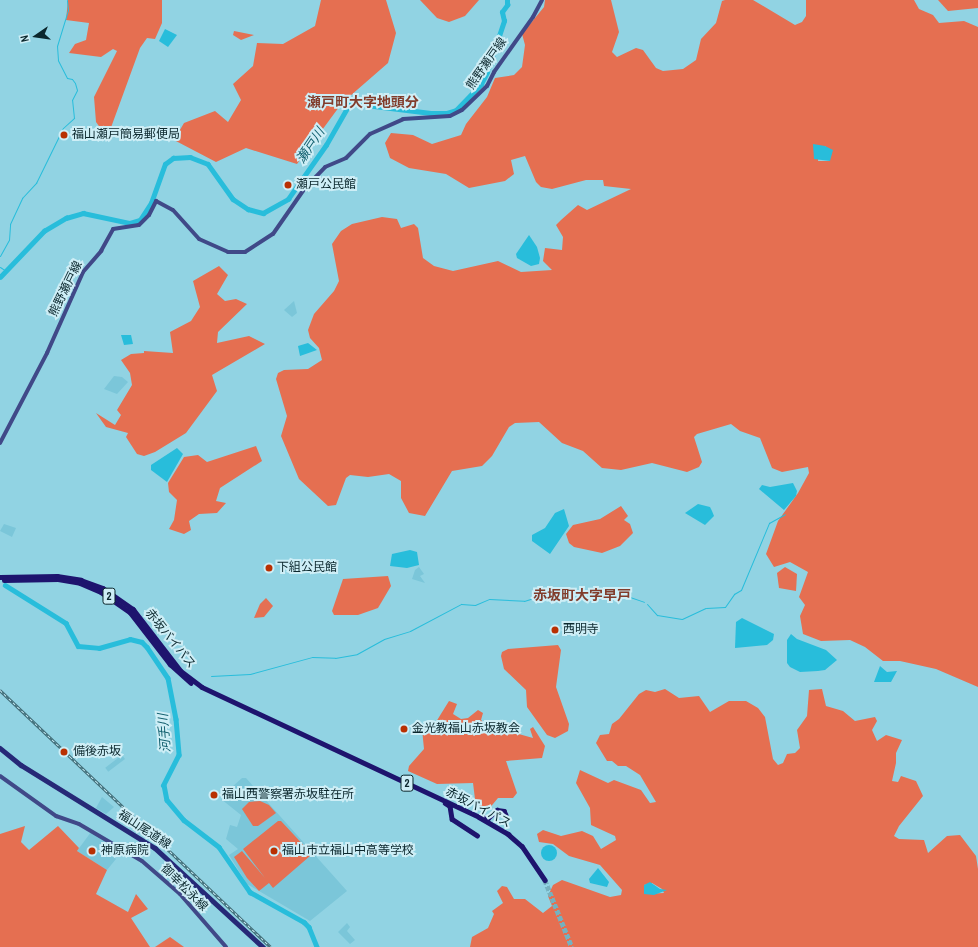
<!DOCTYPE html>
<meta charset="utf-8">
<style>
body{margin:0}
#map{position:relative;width:978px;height:947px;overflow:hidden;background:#91d3e3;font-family:"Archivo Narrow","Noto Sans JP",sans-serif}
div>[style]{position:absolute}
.built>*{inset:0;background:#7bc6d9;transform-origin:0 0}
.green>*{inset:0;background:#e47053}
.forest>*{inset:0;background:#e56f51}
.water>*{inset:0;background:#28bddb}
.round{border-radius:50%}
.stream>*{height:1px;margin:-0.5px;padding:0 0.5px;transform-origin:0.5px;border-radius:0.5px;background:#28bddb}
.river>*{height:4.5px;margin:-2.25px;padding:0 2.25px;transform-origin:2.25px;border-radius:2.25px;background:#28bddb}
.trunk-tunnel>*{height:4.5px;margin-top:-2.25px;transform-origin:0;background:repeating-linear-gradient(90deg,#76b1bf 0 4.5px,transparent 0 6.5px)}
.secondary>*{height:4px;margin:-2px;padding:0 2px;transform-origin:2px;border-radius:2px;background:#404988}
.primary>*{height:4.5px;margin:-2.25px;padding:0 2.25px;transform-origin:2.25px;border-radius:2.25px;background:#262977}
.trunk>*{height:4.5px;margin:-2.25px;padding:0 2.25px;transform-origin:2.25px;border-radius:2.25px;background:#1e146e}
.rail>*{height:2.5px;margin-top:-1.25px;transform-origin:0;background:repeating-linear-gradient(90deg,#ceeef6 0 3px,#3f6973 0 6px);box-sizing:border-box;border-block:1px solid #3f6973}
.dots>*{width:11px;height:11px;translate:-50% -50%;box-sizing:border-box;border:2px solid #ceeef6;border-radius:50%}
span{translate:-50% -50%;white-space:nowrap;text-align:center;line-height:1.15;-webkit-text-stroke:4px #ceeef6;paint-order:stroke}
.shield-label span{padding:1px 3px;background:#ceeef6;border:1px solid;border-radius:3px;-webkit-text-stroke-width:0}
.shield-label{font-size:11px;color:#0b272d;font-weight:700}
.street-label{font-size:12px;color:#0b272d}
.poi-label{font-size:12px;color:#0b272d}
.left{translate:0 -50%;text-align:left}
.water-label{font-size:13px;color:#105e6d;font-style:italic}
.quarter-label{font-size:14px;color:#813c2b;font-weight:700}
.north{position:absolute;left:16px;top:16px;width:40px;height:40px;-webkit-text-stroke:3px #ceeef6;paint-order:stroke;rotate:257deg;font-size:11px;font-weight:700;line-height:16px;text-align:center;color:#0b272d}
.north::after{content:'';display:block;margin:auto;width:14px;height:18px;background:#0b272d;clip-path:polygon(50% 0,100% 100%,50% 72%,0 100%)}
</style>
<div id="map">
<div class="built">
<div style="clip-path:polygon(294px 301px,297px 313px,292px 317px,284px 310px)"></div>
<div style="clip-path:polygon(114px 376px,122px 377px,128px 382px,117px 394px,104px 389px)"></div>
<div style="clip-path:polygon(4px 524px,16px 528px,12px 537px,0 531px)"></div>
<div style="clip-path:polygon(419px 567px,424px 574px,420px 576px,425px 583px,412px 579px,415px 570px)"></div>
<div style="left:122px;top:755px;width:5px;height:21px;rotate:53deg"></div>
<div style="clip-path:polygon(242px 778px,246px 778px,347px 891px,310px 921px,247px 884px,229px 855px,238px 849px,226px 839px,230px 825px,237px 827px,241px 815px,221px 799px,228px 792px,233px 799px,238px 795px,232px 787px)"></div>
<div style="clip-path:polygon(102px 797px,114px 807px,106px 814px,96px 808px)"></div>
<div style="clip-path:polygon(91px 832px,111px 844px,107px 851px,116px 859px,107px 870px,77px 851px)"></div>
<div style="clip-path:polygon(347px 923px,350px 927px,347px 931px,355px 940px,350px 944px,338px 932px)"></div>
</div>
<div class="green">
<div style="clip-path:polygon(234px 31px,254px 35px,241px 40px,233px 35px)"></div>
<div style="clip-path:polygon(785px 567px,797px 574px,796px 591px,779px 588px,777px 573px)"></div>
<div style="clip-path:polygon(266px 598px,273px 606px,264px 617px,254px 618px,260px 604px)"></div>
<div style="clip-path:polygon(260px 801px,269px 805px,276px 813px,258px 826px,253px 826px,242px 809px,249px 802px)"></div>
<div style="clip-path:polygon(278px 821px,281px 821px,309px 851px,310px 856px,273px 888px,269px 883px,259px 891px,247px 878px,234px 857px,242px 851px,265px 878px,243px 849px)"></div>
</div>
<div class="forest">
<div style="clip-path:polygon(68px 0,162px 0,162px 23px,155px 39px,147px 38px,140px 48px,109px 133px,104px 133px,96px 122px,94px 97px,117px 51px,113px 49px,101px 57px,69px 53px,75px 44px,86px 40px,89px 23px,66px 20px)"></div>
<div style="clip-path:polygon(321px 0,386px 0,396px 33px,388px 63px,342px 103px,297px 164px,246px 148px,216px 162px,174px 140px,184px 123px,215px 111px,228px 122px,241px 100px,233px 84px,253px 66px,257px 43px,283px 44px,315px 26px)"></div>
<div style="clip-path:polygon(420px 0,479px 0,465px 16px,449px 22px,437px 18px)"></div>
<div style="clip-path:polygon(evenodd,545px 0,611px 0,619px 32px,612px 52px,617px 57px,636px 48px,643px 50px,656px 68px,663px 71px,683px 69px,696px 60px,701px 39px,716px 23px,722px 1px,725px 0,753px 0,795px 25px,802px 22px,806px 16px,806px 0,914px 0,919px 9px,933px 15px,939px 23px,964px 21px,978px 27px,978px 687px,936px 669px,900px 661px,883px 661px,865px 647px,850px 640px,821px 641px,803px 634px,800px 616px,805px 605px,799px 597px,808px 572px,790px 562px,774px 567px,766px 554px,778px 521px,798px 493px,809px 473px,808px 467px,782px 472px,772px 468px,760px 438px,740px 431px,731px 424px,697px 434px,694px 437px,702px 462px,699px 467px,687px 472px,652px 463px,621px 470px,602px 468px,583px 451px,562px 443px,539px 422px,515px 423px,509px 427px,492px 456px,482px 466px,452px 471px,425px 516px,409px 513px,401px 498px,401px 481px,389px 474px,368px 477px,350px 475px,346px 478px,336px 505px,328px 506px,299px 479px,281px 436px,287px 416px,276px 379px,278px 373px,284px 370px,308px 369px,322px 360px,319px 348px,310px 338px,308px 330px,314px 314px,334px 291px,339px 281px,332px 244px,341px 231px,352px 224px,382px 217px,397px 219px,401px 228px,414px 224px,418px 228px,423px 258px,434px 266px,453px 271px,498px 261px,521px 272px,552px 270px,543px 261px,545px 248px,562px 250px,563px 237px,556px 225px,561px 220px,578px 205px,587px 210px,631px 189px,604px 186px,603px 180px,586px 180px,552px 189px,541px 187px,536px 182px,525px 156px,511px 160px,514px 174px,505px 181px,469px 188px,446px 174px,409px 168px,390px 158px,385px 143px,391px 133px,413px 135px,432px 144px,461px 135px,466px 124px,487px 97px,495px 78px,514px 75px,522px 67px,525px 45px,522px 34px,544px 7px,545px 0,820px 146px,825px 146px,831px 154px,829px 161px,818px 161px,820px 146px)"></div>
<div style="clip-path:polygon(938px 0,978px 0,978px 8px,948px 11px)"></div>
<div style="clip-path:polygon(219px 266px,228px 275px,217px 294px,225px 301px,236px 299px,247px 304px,218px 332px,217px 343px,249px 336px,265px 344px,212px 375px,217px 391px,186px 433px,155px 452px,144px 456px,137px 454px,126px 437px,128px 433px,106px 427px,96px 413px,115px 425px,121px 415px,117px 410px,132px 385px,130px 373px,121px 360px,131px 354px,144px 353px,144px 351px,173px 353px,170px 332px,191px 321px,200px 307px,193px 281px)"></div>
<div style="clip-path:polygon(256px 446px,262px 461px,220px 488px,216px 501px,226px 503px,217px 513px,199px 514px,189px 521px,191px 530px,184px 534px,169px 529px,174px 520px,177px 500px,169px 492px,168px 483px,184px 457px,198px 455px,207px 462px)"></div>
<div style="clip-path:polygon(621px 506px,628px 516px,624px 520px,630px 524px,633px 533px,620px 546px,602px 553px,574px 547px,569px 543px,566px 534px,573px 525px,600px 519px)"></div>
<div style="clip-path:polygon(388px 576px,391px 586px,378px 608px,358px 615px,334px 615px,332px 611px,343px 579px)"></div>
<div style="clip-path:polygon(558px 645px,561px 650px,556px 687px,569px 724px,568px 731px,555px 738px,547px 735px,527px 707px,526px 690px,504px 669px,501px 656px,502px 652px,508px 649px)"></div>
<div style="clip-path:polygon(evenodd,665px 689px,679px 698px,699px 696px,710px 712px,729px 701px,746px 701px,758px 708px,765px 717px,773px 759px,778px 765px,783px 763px,787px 754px,795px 753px,800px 748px,797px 730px,807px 716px,809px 690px,822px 689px,826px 706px,843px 711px,855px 721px,875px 717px,877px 721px,872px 730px,877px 741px,886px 735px,902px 740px,896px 753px,896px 763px,892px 781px,898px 782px,901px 776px,916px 781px,923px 796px,899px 826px,894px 836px,899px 839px,924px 840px,928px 853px,947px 836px,960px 835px,976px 856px,978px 869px,978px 947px,470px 947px,472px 937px,488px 928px,494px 914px,492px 911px,503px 903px,497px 891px,502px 886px,507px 887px,514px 899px,525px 899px,543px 913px,552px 906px,548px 896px,553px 885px,562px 880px,610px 897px,621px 895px,622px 890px,600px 865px,569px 856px,553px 844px,539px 842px,537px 834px,543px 830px,561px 836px,582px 831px,593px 836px,601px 849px,616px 840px,615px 836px,591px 825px,590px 808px,576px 783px,580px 770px,608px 783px,614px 780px,641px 790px,650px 803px,656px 802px,640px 775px,626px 766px,618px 766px,612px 761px,607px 761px,596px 743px,600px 735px,609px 734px,612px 724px,619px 719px,639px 694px,646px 690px,655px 692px,665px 689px,652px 883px,662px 889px,664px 893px,644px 894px,644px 885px,652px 883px)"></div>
<div style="clip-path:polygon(449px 701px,457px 704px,453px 714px,461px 719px,468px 718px,478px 710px,483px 713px,481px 720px,487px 725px,533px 738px,530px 729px,533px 727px,545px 746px,542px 758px,506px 761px,517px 793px,513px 798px,498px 798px,488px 810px,482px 810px,475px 799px,473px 783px,437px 784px,408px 771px,409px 766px,424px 749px,422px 729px,431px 730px)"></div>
<div style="clip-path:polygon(25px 826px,21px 842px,29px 850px,58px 826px,79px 848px,77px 851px,107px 870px,96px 894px,128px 912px,136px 894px,148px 909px,131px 918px,150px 947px,0 947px,0 834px)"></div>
<div style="clip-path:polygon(170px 937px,184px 947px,155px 947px)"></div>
</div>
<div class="water">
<div style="clip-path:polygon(165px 29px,177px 35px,168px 47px,159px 41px)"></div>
<div style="clip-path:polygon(813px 144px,825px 146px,833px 150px,830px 161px,814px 159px)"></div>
<div style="clip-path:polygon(529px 235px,537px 247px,540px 258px,539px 264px,531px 266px,517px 258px,516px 254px)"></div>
<div style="clip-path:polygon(121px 335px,131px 335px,133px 344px,124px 345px)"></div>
<div style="clip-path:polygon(308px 343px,317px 350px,300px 356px,298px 346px)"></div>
<div style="clip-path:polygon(177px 448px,183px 454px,167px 482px,151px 470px,151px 465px)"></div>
<div style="clip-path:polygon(793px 483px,797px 491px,796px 496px,784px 510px,759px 489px,762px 485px,770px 487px)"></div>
<div style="clip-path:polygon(698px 504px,710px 507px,712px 511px,714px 516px,705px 525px,685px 513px)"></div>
<div style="clip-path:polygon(564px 509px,569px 526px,550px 554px,532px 541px,532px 535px,545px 528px,555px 513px)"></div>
<div style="clip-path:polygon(410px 550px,417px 552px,419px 565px,407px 568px,390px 566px,392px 554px)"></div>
<div style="clip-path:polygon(742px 618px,774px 634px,773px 640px,767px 645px,735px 648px,736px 622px)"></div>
<div style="clip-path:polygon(791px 634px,797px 639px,826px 650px,837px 660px,825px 670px,818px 671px,800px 672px,790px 667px,787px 663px,787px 640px)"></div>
<div style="clip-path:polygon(880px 666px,887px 672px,897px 671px,891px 682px,874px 682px)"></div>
<div class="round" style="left:541px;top:845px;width:16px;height:16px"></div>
<div style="clip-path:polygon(598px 868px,609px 882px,607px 887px,590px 883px,589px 879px)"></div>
<div style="clip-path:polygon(650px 882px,660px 889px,667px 890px,654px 895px,644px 894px,644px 885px)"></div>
</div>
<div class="stream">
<div style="left:0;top:256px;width:18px;rotate:-61deg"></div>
<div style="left:9px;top:240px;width:16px;rotate:-86deg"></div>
<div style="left:10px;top:224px;width:29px;rotate:-65deg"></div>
<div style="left:22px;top:198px;width:21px;rotate:-47deg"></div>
<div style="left:36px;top:183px;width:61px;rotate:-63.9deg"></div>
<div style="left:63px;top:128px;width:15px;rotate:-42deg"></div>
<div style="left:74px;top:118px;width:18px;rotate:-96deg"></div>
<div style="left:72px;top:100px;width:11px;rotate:-63deg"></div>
<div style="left:77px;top:90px;width:7px;rotate:-106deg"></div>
<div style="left:75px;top:83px;width:5px;rotate:-127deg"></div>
<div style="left:72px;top:79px;width:5px;rotate:-169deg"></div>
<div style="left:67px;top:78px;width:20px;rotate:-117deg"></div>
<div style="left:58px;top:60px;width:14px;rotate:-94deg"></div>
<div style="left:57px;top:46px;width:38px;rotate:-73deg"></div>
<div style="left:68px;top:10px;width:10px;rotate:-96deg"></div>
<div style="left:0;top:267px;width:7px;rotate:34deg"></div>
<div style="left:588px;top:591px;width:14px;rotate:17deg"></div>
<div style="left:601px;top:595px;width:19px;rotate:-18deg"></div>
<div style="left:619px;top:589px;width:11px;rotate:41deg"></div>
<div style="left:627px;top:596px;width:18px;rotate:19deg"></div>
<div style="left:538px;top:596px;width:29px;rotate:-4deg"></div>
<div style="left:567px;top:594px;width:17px;rotate:-13deg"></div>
<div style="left:647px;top:604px;width:15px;rotate:48deg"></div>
<div style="left:657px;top:615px;width:25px;rotate:9deg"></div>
<div style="left:682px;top:619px;width:26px;rotate:-25deg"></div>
<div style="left:706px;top:608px;width:19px;rotate:-3deg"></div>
<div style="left:725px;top:607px;width:16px;rotate:-55deg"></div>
<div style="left:734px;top:594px;width:8px;rotate:-30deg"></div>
<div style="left:741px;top:590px;width:73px;rotate:-67.3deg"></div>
<div style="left:769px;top:523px;width:18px;rotate:-29deg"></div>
<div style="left:211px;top:676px;width:39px;rotate:-3deg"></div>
<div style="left:250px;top:674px;width:64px;rotate:-15.3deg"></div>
<div style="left:312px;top:657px;width:23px;rotate:2deg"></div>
<div style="left:335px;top:658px;width:22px;rotate:-10deg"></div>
<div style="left:357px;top:654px;width:31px;rotate:-29deg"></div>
<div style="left:384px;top:639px;width:27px;rotate:-17deg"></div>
<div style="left:410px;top:631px;width:58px;rotate:-27.9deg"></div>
<div style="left:461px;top:604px;width:14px;rotate:4deg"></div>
<div style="left:475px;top:605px;width:15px;rotate:-23deg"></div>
<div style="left:489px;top:599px;width:35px;rotate:3deg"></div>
<div style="left:524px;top:601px;width:10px;rotate:-17deg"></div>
</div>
<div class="river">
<div style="left:0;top:277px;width:64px;rotate:-46.3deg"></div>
<div style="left:44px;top:231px;width:26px;rotate:-31deg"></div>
<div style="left:66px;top:218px;width:18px;rotate:-16deg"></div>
<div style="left:83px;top:213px;width:48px;rotate:12deg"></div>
<div style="left:130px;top:223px;width:10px;rotate:-17deg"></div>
<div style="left:140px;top:220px;width:20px;rotate:-57deg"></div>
<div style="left:151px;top:203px;width:41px;rotate:-70.3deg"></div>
<div style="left:165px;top:164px;width:10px;rotate:-37deg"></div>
<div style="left:173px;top:158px;width:17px;rotate:-3deg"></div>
<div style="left:190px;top:157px;width:19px;rotate:21deg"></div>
<div style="left:208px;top:164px;width:43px;rotate:54.5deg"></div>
<div style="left:233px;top:199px;width:18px;rotate:34deg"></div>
<div style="left:248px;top:209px;width:16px;rotate:15deg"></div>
<div style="left:263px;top:213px;width:29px;rotate:-29deg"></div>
<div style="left:288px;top:199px;width:66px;rotate:-54.9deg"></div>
<div style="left:326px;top:145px;width:48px;rotate:-60.3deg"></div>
<div style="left:350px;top:103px;width:81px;rotate:7.1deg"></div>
<div style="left:430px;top:113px;width:17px"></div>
<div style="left:447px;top:113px;width:9px;rotate:-18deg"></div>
<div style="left:456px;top:110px;width:36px;rotate:-46deg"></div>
<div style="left:481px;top:84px;width:13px;rotate:-63deg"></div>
<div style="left:487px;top:72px;width:54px;rotate:-71.6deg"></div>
<div style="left:504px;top:21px;width:9px;rotate:-103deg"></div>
<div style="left:502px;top:12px;width:9px;rotate:-54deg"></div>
<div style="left:507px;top:5px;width:5px;rotate:-90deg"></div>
<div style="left:5px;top:585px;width:72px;rotate:31.9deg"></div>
<div style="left:66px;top:623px;width:26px;rotate:62deg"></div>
<div style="left:78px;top:646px;width:21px;rotate:5deg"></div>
<div style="left:99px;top:648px;width:32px;rotate:-16deg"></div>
<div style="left:130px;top:639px;width:12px;rotate:14deg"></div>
<div style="left:142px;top:642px;width:7px;rotate:45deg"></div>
<div style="left:147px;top:647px;width:37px;rotate:56deg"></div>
<div style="left:168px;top:678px;width:42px;rotate:79deg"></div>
<div style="left:176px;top:719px;width:36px;rotate:85deg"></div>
<div style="left:179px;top:755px;width:34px;rotate:117deg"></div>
<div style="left:164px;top:785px;width:15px;rotate:79deg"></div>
<div style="left:167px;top:800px;width:26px;rotate:50deg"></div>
<div style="left:184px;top:820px;width:44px;rotate:37.6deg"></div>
<div style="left:219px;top:847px;width:55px;rotate:55.4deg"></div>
<div style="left:250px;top:892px;width:62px;rotate:29.1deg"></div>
<div style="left:304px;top:922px;width:7px;rotate:45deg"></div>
<div style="left:309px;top:927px;width:22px;rotate:68deg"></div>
</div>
<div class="trunk-tunnel">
<div style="left:545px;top:880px;width:72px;rotate:68.1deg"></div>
</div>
<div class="secondary">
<div style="left:0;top:443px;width:102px;rotate:-62.4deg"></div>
<div style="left:47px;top:353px;width:89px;rotate:-66deg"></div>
<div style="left:83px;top:272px;width:28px;rotate:-49deg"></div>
<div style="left:101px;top:251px;width:25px;rotate:-61deg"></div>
<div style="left:113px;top:229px;width:26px;rotate:-9deg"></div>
<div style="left:139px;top:225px;width:14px;rotate:-45deg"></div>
<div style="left:149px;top:215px;width:16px;rotate:-63deg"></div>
<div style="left:156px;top:201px;width:19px;rotate:28deg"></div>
<div style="left:173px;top:210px;width:39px;rotate:48deg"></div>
<div style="left:199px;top:239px;width:32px;rotate:24deg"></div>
<div style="left:228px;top:252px;width:17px"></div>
<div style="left:245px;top:252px;width:33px;rotate:-33deg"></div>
<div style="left:273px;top:234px;width:56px;rotate:-55.2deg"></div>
<div style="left:305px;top:188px;width:29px;rotate:-46deg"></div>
<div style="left:325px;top:167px;width:23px;rotate:-23deg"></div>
<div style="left:346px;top:158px;width:34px;rotate:-45deg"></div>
<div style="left:370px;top:134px;width:36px;rotate:-24deg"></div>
<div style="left:403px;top:119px;width:47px;rotate:-3.7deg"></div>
<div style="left:450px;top:116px;width:13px;rotate:-27deg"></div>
<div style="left:462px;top:110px;width:35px;rotate:-44deg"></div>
<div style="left:487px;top:86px;width:16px;rotate:-63deg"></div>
<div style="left:494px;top:72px;width:67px;rotate:-54.7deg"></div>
<div style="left:533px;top:17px;width:19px;rotate:-62deg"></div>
<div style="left:0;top:776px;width:69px;rotate:35.5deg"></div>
<div style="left:56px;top:816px;width:24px;rotate:19deg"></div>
<div style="left:79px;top:824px;width:73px;rotate:30.4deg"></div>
<div style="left:142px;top:861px;width:50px;rotate:41deg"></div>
<div style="left:180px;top:894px;width:70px;rotate:49deg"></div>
</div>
<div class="primary">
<div style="left:0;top:748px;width:27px;rotate:39deg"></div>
<div style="left:21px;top:765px;width:158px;rotate:31.8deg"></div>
<div style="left:155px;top:848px;width:147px;rotate:42.5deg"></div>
</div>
<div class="trunk">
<div style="left:0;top:577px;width:57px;rotate:-1deg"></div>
<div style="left:57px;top:576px;width:24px;rotate:9deg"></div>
<div style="left:81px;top:580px;width:23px;rotate:20deg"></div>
<div style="left:103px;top:588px;width:37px;rotate:35deg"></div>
<div style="left:133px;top:609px;width:78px;rotate:52.3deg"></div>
<div style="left:181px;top:671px;width:26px;rotate:37deg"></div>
<div style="left:202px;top:687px;width:306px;rotate:25.1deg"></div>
<div style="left:479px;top:817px;width:34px;rotate:30deg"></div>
<div style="left:508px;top:834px;width:18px;rotate:41deg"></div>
<div style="left:522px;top:846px;width:41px;rotate:55.9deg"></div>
<div style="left:4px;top:580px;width:54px;rotate:-1.1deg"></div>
<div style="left:58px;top:579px;width:22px;rotate:10deg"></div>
<div style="left:80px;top:583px;width:23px;rotate:23deg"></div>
<div style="left:101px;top:592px;width:35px;rotate:35deg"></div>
<div style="left:130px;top:612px;width:66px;rotate:52.4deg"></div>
<div style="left:170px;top:664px;width:28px;rotate:42deg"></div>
<div style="left:445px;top:803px;width:6px;rotate:31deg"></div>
<div style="left:450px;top:806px;width:13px;rotate:81deg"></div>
<div style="left:452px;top:819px;width:30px;rotate:33deg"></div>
<div style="left:483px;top:817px;width:5px;rotate:11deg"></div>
<div style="left:488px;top:818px;width:12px;rotate:-42deg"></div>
<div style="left:497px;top:810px;width:7px;rotate:8deg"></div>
<div style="left:504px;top:811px;width:4px;rotate:63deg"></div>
</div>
<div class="rail">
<div style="left:0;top:690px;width:373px;rotate:43.5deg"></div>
</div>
<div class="dots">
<div style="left:64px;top:135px;background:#b93002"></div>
<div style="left:288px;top:185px;background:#b93002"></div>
<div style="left:269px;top:568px;background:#b93002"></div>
<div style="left:555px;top:630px;background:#b93002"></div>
<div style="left:404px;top:729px;background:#b93002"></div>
<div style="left:64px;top:752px;background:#b93002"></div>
<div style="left:214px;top:795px;background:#b93002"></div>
<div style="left:92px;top:851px;background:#b93002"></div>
<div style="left:274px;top:851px;background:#b93002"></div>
</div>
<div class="shield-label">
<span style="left:109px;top:596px">2</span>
<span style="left:407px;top:783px">2</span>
</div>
<div class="street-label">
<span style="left:487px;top:64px;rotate:-55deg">熊野瀬戸線</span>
<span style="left:66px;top:289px;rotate:-64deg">熊野瀬戸線</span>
<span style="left:170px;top:639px;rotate:51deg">赤坂バイパス</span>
<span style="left:478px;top:808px;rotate:28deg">赤坂バイパス</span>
<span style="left:144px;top:830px;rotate:33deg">福山尾道線</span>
<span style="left:184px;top:888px;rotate:45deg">御幸松永線</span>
</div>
<div class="poi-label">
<span class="left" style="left:72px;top:135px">福山瀬戸簡易郵便局</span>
<span class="left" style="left:296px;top:185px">瀬戸公民館</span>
<span class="left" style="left:277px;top:568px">下組公民館</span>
<span class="left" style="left:563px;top:630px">西明寺</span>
<span class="left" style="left:412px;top:729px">金光教福山赤坂教会</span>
<span class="left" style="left:73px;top:752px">備後赤坂</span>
<span class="left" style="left:222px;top:795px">福山西警察署赤坂駐在所</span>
<span class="left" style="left:101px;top:851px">神原病院</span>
<span class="left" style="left:282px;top:851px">福山市立福山中高等学校</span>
</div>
<div class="water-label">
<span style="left:311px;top:146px;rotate:-56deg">瀬戸川</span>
<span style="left:165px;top:733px;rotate:-94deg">河手川</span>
</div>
<div class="quarter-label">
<span style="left:363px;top:102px">瀬戸町大字地頭分</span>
<span style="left:582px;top:595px">赤坂町大字早戸</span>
</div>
<div class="north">N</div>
</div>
